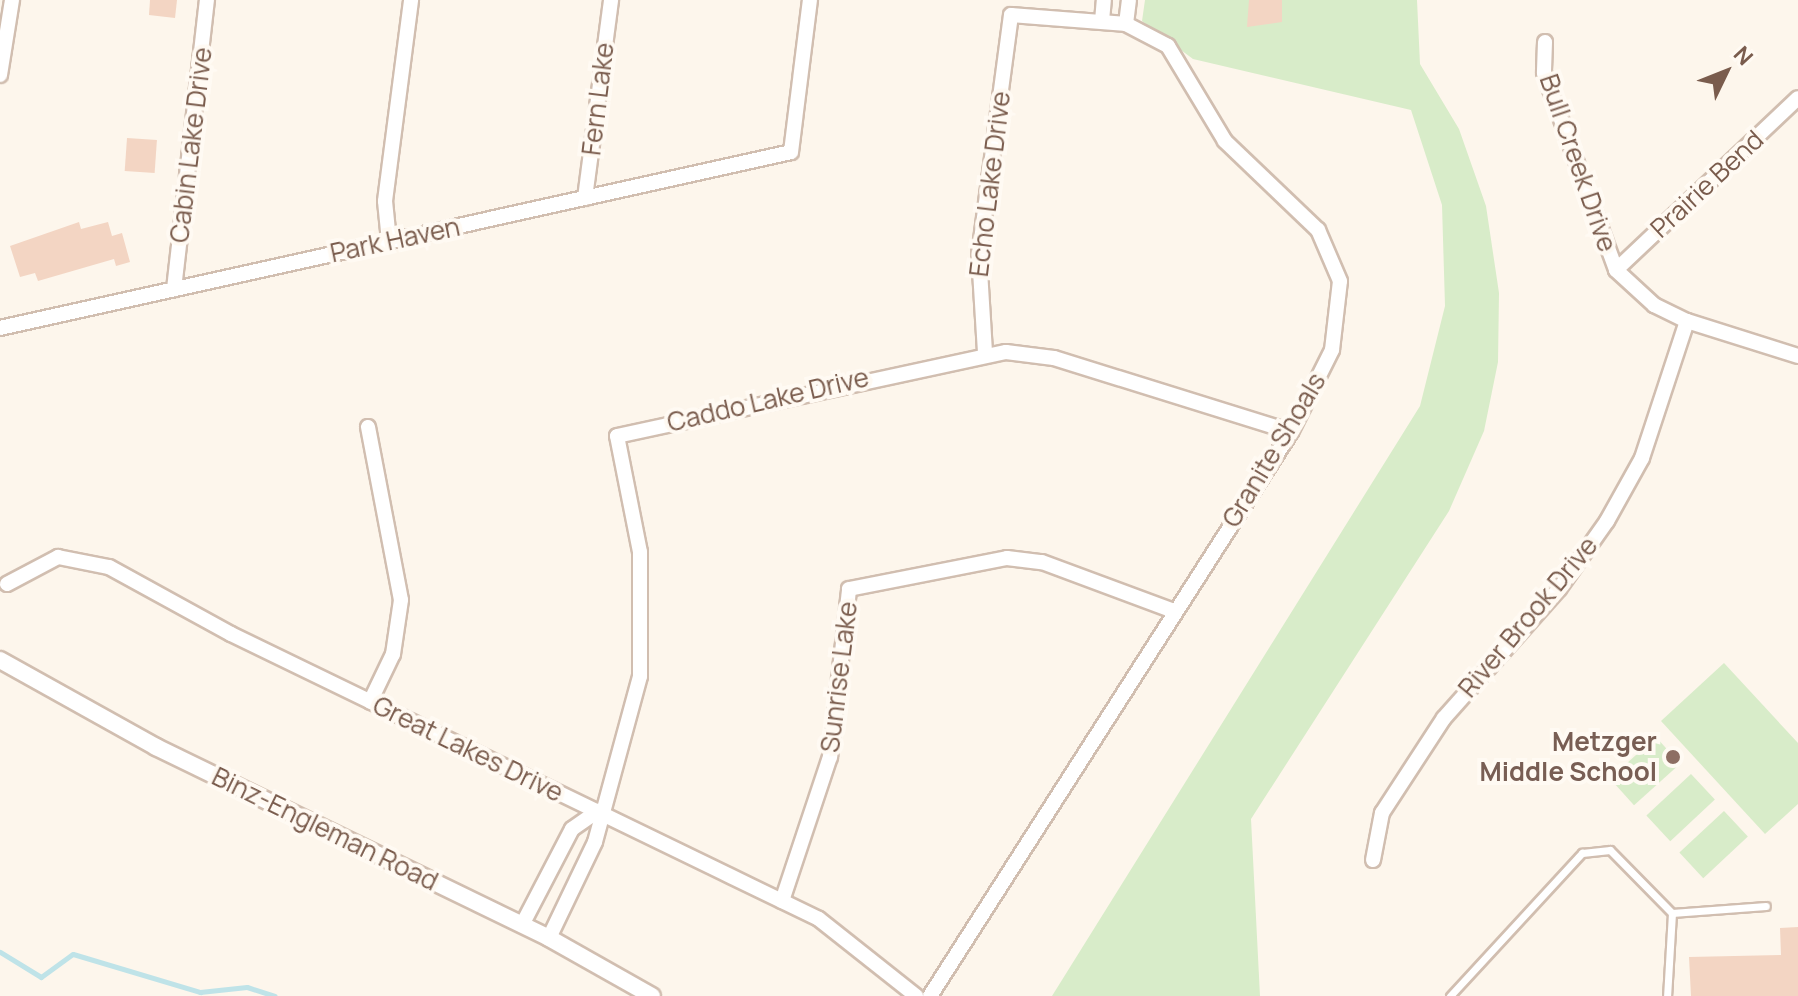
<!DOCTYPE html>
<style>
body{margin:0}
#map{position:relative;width:1798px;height:996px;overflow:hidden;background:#fdf6ec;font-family:Manrope,sans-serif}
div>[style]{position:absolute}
.green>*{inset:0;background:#d8ecc9;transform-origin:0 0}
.stream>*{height:5px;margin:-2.5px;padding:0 2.5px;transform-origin:2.5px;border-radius:2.5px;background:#bfe3e8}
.building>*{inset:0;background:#f3d5c3;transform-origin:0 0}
.roads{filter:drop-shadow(2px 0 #d1beb0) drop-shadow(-2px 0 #d1beb0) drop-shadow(0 2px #d1beb0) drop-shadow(0 -2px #d1beb0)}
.service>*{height:7px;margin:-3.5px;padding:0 3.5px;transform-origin:3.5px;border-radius:3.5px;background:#fff}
.minor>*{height:14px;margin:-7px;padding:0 7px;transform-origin:7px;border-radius:7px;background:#fff}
.tertiary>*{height:16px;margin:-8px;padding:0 8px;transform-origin:8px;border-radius:8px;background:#fff}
.dots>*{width:22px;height:22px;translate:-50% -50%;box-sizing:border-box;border:4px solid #fffaf3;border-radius:50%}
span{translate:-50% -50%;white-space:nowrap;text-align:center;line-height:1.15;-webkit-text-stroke:8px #fffaf3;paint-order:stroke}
.street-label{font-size:26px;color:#7a5c4d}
.education-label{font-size:26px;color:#785e54;font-weight:700}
.right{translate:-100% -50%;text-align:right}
.north{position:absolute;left:1686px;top:32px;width:80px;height:80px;-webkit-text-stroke:6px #fffaf3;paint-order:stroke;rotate:47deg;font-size:22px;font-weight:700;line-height:32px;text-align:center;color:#7a5c4d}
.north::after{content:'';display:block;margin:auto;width:28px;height:36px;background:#7a5c4d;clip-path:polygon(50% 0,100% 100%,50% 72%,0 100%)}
</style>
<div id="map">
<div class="green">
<div style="clip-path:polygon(1145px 0,1417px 0,1420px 64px,1459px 129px,1486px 206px,1499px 293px,1498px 362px,1484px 431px,1449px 511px,1251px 819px,1260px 996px,1052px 996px,1420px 406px,1445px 306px,1442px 205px,1411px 110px,1193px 59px,1142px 21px)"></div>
<div style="clip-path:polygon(1724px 663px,1798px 743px,1798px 804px,1765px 834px,1661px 721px)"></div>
<div style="left:1656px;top:737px;width:36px;height:62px;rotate:48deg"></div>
<div style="left:1691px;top:774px;width:35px;height:61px;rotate:47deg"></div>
<div style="left:1724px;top:811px;width:35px;height:61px;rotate:47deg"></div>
</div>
<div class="stream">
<div style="left:0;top:952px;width:48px;rotate:31.4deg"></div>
<div style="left:41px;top:977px;width:39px;rotate:-36deg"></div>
<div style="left:73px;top:954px;width:133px;rotate:16.7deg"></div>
<div style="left:200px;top:992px;width:47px;rotate:-6.1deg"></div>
<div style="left:247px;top:987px;width:29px;rotate:18deg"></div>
</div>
<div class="building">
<div style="clip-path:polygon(150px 0,177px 0,175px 18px,149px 15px)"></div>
<div style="clip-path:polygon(1249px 0,1282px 0,1282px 22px,1247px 27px)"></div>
<div style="left:127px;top:138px;width:30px;height:33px;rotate:4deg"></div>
<div style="clip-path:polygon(79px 222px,81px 229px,108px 222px,112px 236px,122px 233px,130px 262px,116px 266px,114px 259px,38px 281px,35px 273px,20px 277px,10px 246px)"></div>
<div style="clip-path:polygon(1798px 927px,1798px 996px,1691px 996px,1689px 957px,1781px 955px,1780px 928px)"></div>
</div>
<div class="roads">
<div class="service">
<div style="left:1672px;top:913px;width:94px;rotate:-4.3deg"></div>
<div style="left:1450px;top:996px;width:195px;rotate:-47.3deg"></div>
<div style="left:1582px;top:853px;width:28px;rotate:-6deg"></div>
<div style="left:1610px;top:850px;width:88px;rotate:45.5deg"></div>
<div style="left:1672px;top:913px;width:83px;rotate:93.4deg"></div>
</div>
<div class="minor">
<div style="left:1102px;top:21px;width:21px;rotate:-85deg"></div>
<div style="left:1126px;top:24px;width:24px;rotate:-83deg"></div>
<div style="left:1545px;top:42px;width:31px;rotate:92deg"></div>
<div style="left:1544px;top:73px;width:210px;rotate:69.9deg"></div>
<div style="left:1616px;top:270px;width:52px;rotate:42.6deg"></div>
<div style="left:1654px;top:305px;width:37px;rotate:26deg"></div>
<div style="left:1687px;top:321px;width:116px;rotate:17.5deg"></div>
<div style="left:0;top:75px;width:76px;rotate:-80.9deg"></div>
<div style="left:585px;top:198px;width:200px;rotate:-82.5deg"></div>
<div style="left:389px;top:241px;width:40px;rotate:-95.7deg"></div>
<div style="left:385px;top:201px;width:203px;rotate:-82.6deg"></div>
<div style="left:1616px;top:270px;width:250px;rotate:-43.4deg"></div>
<div style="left:174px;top:289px;width:291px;rotate:-83.5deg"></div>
<div style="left:0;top:328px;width:810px;rotate:-12.54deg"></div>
<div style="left:791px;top:152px;width:153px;rotate:-82.9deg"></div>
<div style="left:368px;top:427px;width:176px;rotate:79.2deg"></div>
<div style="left:401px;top:600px;width:55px;rotate:98.4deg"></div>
<div style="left:393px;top:654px;width:53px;rotate:115.6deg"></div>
<div style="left:7px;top:584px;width:58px;rotate:-27.9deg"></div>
<div style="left:58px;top:557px;width:52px;rotate:11.1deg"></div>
<div style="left:109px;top:567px;width:139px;rotate:28.8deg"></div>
<div style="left:231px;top:634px;width:653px;rotate:25.86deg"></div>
<div style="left:819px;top:919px;width:124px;rotate:38.4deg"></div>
<div style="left:1373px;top:860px;width:48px;rotate:-79.2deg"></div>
<div style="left:1382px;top:813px;width:113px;rotate:-56.9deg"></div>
<div style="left:1444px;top:718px;width:173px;rotate:-48.3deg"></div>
<div style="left:1559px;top:589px;width:83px;rotate:-54.8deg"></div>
<div style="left:1607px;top:521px;width:72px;rotate:-60.9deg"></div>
<div style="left:1642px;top:458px;width:144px;rotate:-71.8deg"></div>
<div style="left:782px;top:901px;width:152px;rotate:-71.6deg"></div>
<div style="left:830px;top:757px;width:169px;rotate:-83.5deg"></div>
<div style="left:849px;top:589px;width:161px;rotate:-11.1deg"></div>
<div style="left:1007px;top:558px;width:35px;rotate:7deg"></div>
<div style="left:1042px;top:562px;width:141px;rotate:20.4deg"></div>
<div style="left:522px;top:925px;width:108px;rotate:-62.5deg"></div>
<div style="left:572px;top:829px;width:32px;rotate:-35deg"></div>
<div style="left:549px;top:938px;width:106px;rotate:-64.4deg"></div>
<div style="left:595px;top:842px;width:172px;rotate:-74.8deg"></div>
<div style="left:640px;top:676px;width:124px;rotate:-90deg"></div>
<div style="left:640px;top:552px;width:118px;rotate:-101.2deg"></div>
<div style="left:617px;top:436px;width:398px;rotate:-12.2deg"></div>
<div style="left:1006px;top:352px;width:48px;rotate:7.1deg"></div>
<div style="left:1054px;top:358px;width:248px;rotate:17.3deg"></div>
<div style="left:930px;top:996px;width:670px;rotate:-57.38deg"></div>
<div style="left:1291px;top:432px;width:92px;rotate:-63.4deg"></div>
<div style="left:1332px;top:350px;width:69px;rotate:-83.4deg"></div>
<div style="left:1340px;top:281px;width:56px;rotate:-113.3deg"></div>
<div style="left:1318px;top:230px;width:129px;rotate:-136.3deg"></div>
<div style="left:1225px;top:141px;width:111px;rotate:-121deg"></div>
<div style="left:1168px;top:46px;width:47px;rotate:-152.4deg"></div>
<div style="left:1126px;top:24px;width:115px;rotate:-175.5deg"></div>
<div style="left:1011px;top:15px;width:241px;rotate:97.6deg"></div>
<div style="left:979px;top:254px;width:99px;rotate:86.5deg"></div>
</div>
<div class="tertiary">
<div style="left:0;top:660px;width:179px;rotate:29.1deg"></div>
<div style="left:156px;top:747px;width:437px;rotate:25.9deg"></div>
<div style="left:549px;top:938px;width:118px;rotate:29.4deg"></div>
</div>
</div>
<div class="dots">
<div style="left:1673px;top:757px;background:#8d6e63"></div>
</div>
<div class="street-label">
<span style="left:598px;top:99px;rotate:-83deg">Fern Lake</span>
<span style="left:191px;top:145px;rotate:-83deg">Cabin Lake Drive</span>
<span style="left:1578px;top:163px;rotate:71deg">Bull Creek Drive</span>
<span style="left:990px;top:184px;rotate:-83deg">Echo Lake Drive</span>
<span style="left:1707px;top:184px;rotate:-43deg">Prairie Bend</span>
<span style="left:395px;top:240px;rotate:-12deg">Park Haven</span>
<span style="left:768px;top:400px;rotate:-13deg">Caddo Lake Drive</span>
<span style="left:1274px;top:450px;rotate:-59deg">Granite Shoals</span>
<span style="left:1528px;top:617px;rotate:-50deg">River Brook Drive</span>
<span style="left:839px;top:677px;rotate:-83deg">Sunrise Lake</span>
<span style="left:468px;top:749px;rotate:26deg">Great Lakes Drive</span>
<span style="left:325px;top:829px;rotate:26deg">Binz-Engleman Road</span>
</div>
<div class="education-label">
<span class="right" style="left:1657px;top:757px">Metzger<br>Middle School</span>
</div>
<div class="north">N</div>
</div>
